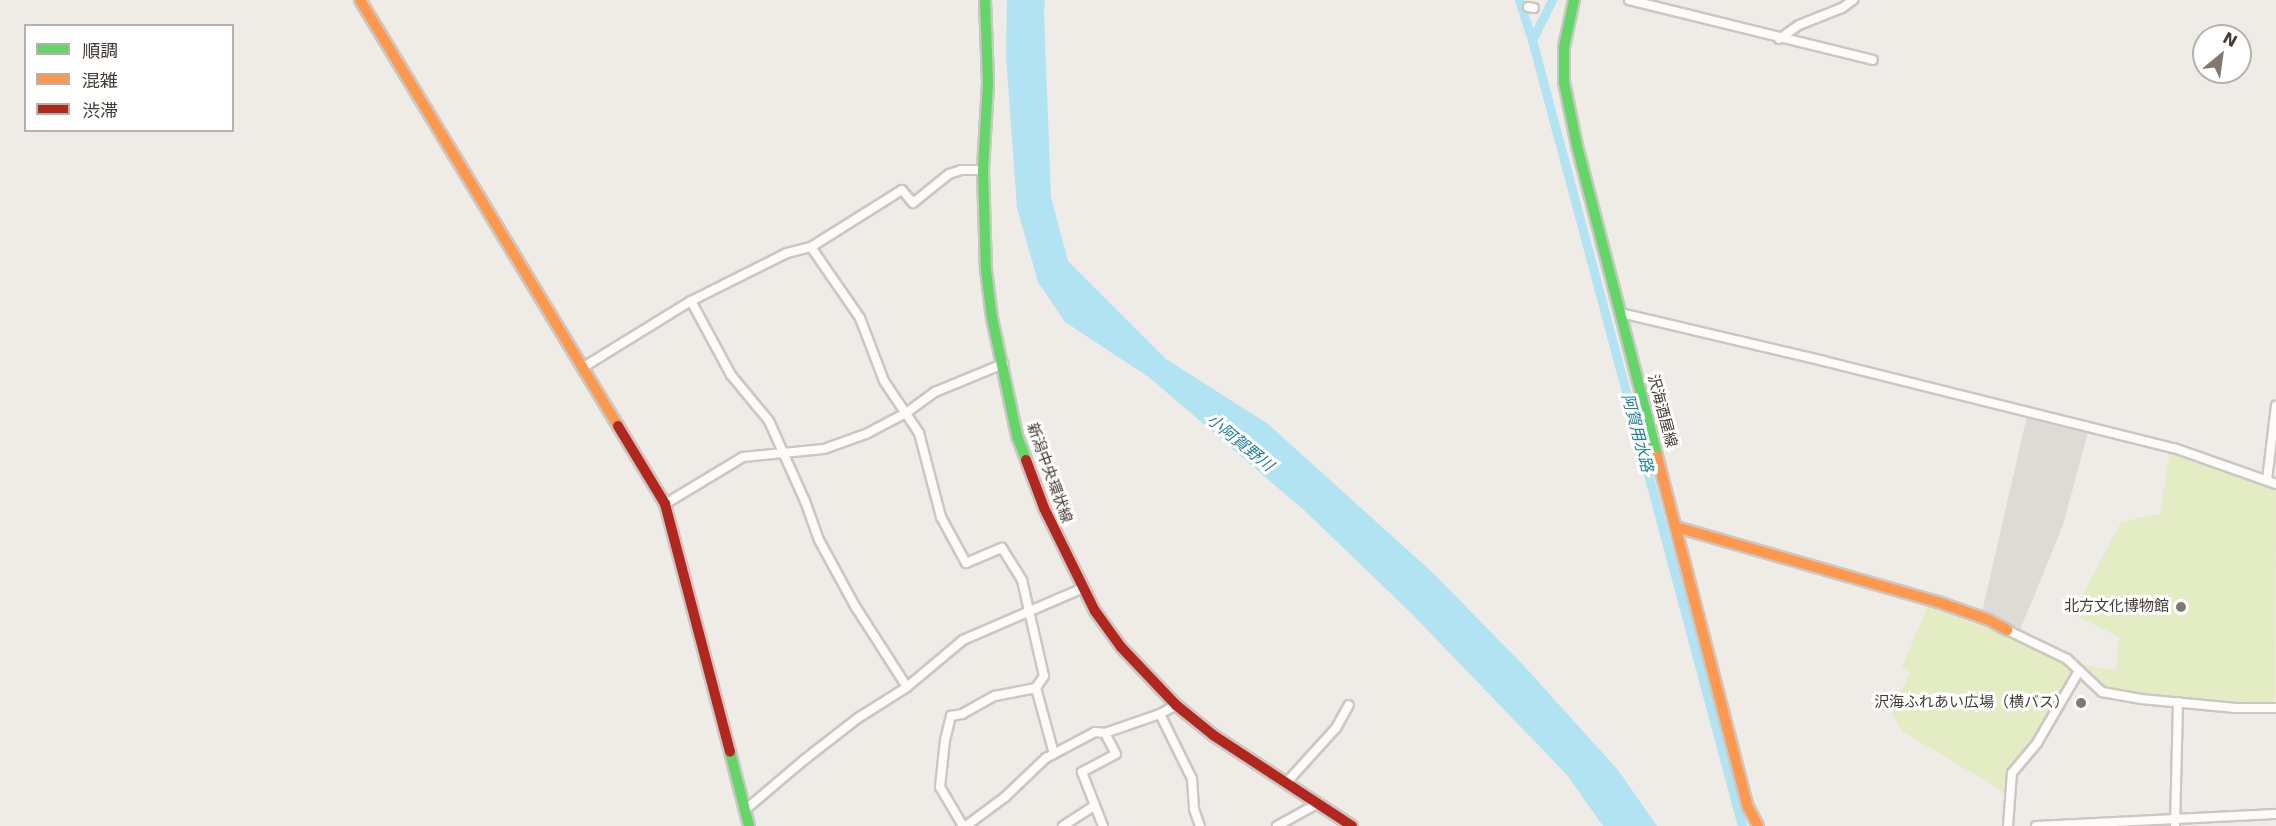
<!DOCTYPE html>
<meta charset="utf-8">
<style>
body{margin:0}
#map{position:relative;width:2276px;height:826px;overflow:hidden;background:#efebe6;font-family:"DejaVu Sans","Noto Sans JP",sans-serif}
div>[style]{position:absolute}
.green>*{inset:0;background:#e3ecc3}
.parking>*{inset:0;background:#dedad6}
.water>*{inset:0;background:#b2e3f2}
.canal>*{height:9px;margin:-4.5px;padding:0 4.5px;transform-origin:4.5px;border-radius:4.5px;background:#b2e3f2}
.roads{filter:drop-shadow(2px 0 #cbc7c2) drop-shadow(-2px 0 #cbc7c2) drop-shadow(0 2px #cbc7c2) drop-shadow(0 -2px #cbc7c2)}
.street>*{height:8px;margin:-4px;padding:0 4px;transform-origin:4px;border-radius:4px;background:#fdfcfb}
.fast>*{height:10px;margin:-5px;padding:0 5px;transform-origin:5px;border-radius:5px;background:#63d668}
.slow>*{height:10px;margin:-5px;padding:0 5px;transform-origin:5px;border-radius:5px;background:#ff974d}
.jam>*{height:10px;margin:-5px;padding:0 5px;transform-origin:5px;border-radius:5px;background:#b3261e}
.dots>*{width:16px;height:16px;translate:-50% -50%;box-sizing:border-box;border:3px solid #fff;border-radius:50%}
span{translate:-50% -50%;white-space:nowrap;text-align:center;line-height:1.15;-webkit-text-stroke:6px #fff;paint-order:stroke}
.street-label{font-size:15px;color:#453b32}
.poi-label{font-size:15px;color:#453b32}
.right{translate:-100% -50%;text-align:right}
.water-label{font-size:16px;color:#1f80a1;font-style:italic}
.legend{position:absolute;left:24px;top:24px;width:210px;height:108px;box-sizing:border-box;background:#fff;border:2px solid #b5b1ad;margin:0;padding:8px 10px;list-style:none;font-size:18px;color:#453b32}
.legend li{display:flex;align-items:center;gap:12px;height:30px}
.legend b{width:30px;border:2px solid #b5b1ad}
.north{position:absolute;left:2192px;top:24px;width:60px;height:60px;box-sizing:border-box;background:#fff;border:2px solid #b5b1ad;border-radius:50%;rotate:29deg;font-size:16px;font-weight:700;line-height:24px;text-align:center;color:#453b32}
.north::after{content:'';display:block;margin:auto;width:21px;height:27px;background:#807971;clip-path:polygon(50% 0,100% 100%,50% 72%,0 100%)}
</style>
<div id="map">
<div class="green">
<div style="clip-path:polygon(2170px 451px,2276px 487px,2275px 704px,2140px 695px,2087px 683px,2083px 665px,2116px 671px,2119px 637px,2073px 614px,2121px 522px,2160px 514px)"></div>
<div style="clip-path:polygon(1928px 606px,2021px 642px,2064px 662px,2072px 674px,2010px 772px,2007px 794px,1902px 731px,1891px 712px,1910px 673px,1902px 667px)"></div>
</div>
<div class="parking">
<div style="clip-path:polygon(2027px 416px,2088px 432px,2063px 525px,2020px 630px,1982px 612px)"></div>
</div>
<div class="water">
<div style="clip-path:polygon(1007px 0,1045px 0,1044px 13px,1051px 197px,1068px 261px,1166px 359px,1268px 424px,1434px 574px,1524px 666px,1618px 770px,1657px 826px,1603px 826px,1567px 775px,1412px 614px,1305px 511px,1150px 378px,1065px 322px,1038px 282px,1017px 208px,1006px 56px)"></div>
</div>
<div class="canal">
<div style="left:1519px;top:0;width:42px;rotate:72deg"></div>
<div style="left:1532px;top:40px;width:814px;rotate:75.04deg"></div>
<div style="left:1532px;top:40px;width:45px;rotate:-63.4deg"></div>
</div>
<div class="roads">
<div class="street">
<div style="left:1629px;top:0;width:251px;rotate:13.8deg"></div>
<div style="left:1528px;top:7px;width:6px;rotate:9deg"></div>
<div style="left:1779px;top:39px;width:24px;rotate:-35deg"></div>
<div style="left:1799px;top:25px;width:46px;rotate:-21.6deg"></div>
<div style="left:1842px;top:8px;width:14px;rotate:-36deg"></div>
<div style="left:811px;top:247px;width:86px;rotate:55.4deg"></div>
<div style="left:860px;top:318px;width:67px;rotate:69.1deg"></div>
<div style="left:884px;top:381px;width:63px;rotate:56.1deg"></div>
<div style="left:919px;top:433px;width:87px;rotate:75.3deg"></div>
<div style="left:941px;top:517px;width:52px;rotate:61.5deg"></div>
<div style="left:966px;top:563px;width:39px;rotate:-23deg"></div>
<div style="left:1002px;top:548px;width:38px;rotate:58deg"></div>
<div style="left:1022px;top:580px;width:98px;rotate:77.1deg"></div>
<div style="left:1044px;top:676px;width:14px;rotate:124deg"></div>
<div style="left:691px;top:301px;width:84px;rotate:61.6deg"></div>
<div style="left:731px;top:375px;width:60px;rotate:50.4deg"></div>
<div style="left:769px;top:421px;width:88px;rotate:65.8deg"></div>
<div style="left:805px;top:501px;width:41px;rotate:70.3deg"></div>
<div style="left:819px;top:540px;width:75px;rotate:61.4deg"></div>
<div style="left:855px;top:606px;width:96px;rotate:57.3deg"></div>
<div style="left:1621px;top:313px;width:209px;rotate:13.3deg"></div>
<div style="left:1824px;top:361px;width:361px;rotate:14deg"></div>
<div style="left:2174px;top:448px;width:108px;rotate:19.4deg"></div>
<div style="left:582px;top:368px;width:128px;rotate:-31.6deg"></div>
<div style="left:691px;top:301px;width:107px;rotate:-26.6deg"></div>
<div style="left:787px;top:253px;width:25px;rotate:-14deg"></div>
<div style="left:811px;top:247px;width:107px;rotate:-32.1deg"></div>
<div style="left:902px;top:190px;width:17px;rotate:50deg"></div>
<div style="left:913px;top:203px;width:46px;rotate:-38.9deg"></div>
<div style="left:949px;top:174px;width:13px;rotate:-18deg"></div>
<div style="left:961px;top:170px;width:22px"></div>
<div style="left:2267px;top:480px;width:75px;rotate:-83.1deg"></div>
<div style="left:665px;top:504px;width:91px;rotate:-31.1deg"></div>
<div style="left:743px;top:457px;width:81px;rotate:-5.6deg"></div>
<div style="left:824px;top:449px;width:45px;rotate:-19.7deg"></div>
<div style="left:866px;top:434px;width:45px;rotate:-27.7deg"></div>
<div style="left:906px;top:413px;width:36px;rotate:-36deg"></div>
<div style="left:935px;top:392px;width:74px;rotate:-22.4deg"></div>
<div style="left:2007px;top:630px;width:67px;rotate:25.8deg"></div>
<div style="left:2067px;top:659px;width:48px;rotate:43.3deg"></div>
<div style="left:2102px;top:692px;width:40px;rotate:10deg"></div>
<div style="left:2141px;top:699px;width:95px;rotate:5.4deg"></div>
<div style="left:2236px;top:708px;width:40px"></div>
<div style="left:1036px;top:688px;width:68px;rotate:74.7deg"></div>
<div style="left:1160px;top:714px;width:72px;rotate:63.8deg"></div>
<div style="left:1192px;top:779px;width:30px;rotate:86deg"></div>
<div style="left:1194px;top:809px;width:18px;rotate:71deg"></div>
<div style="left:1287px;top:782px;width:73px;rotate:-47.8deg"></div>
<div style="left:1336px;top:728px;width:26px;rotate:-61deg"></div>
<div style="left:745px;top:810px;width:77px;rotate:-40.3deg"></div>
<div style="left:804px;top:760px;width:68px;rotate:-37.9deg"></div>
<div style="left:858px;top:718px;width:58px;rotate:-32.3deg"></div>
<div style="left:907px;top:687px;width:73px;rotate:-40deg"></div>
<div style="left:963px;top:640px;width:131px;rotate:-23.4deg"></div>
<div style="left:963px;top:826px;width:45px;rotate:-120.5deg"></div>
<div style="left:940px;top:787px;width:47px;rotate:-83.9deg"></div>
<div style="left:945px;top:740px;width:25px;rotate:-76deg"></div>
<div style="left:951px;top:716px;width:11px;rotate:-10deg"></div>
<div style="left:962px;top:714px;width:38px;rotate:-29deg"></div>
<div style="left:995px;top:696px;width:42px;rotate:-11deg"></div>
<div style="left:966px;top:826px;width:49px;rotate:-36.6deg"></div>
<div style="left:1005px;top:797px;width:57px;rotate:-43.6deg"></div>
<div style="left:1046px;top:758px;width:55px;rotate:-28deg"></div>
<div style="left:1095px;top:732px;width:10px;rotate:6deg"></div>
<div style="left:1105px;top:733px;width:58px;rotate:-19.1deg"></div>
<div style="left:1160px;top:714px;width:18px;rotate:-29deg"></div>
<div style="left:1063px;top:826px;width:38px;rotate:-33deg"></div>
<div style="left:1103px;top:826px;width:58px;rotate:-111.3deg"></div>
<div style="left:1082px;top:772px;width:38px;rotate:-28deg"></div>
<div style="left:1116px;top:754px;width:24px;rotate:-118deg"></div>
<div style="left:1277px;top:826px;width:46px;rotate:-28.8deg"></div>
<div style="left:2008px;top:826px;width:53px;rotate:-85.7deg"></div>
<div style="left:2012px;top:773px;width:39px;rotate:-50deg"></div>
<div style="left:2037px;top:743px;width:83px;rotate:-59.7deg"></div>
<div style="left:2036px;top:826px;width:240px;rotate:-2.9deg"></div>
<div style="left:2175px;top:826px;width:124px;rotate:-88.6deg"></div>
</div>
<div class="fast">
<div style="left:985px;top:0;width:83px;rotate:87.9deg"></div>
<div style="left:988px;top:83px;width:87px;rotate:93.3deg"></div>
<div style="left:983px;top:170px;width:100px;rotate:88.3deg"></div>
<div style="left:986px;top:270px;width:48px;rotate:82.9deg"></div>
<div style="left:992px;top:318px;width:121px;rotate:78deg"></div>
<div style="left:1017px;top:436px;width:26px;rotate:69deg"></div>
<div style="left:1574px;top:0;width:48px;rotate:102deg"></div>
<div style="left:1564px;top:47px;width:35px;rotate:90deg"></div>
<div style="left:1564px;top:82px;width:65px;rotate:78.5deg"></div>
<div style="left:1577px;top:146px;width:320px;rotate:75.5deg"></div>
<div style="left:730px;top:752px;width:76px;rotate:75.6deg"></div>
</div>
<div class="slow">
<div style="left:360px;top:0;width:498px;rotate:58.8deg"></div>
<div style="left:1657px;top:456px;width:363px;rotate:75.5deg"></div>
<div style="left:1748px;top:807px;width:21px;rotate:62deg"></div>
<div style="left:1676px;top:527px;width:273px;rotate:16deg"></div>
<div style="left:1938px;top:602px;width:54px;rotate:19.4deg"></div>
<div style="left:1989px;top:620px;width:21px;rotate:29deg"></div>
</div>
<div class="jam">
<div style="left:618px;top:426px;width:91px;rotate:58.9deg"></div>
<div style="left:665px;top:504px;width:256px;rotate:75.3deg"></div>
<div style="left:1026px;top:460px;width:51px;rotate:69.4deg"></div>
<div style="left:1044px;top:508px;width:115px;rotate:63.7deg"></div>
<div style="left:1095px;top:611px;width:44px;rotate:54.2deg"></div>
<div style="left:1121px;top:647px;width:80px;rotate:46.5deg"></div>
<div style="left:1176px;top:705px;width:48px;rotate:39deg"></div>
<div style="left:1213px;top:735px;width:166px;rotate:33.2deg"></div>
</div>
</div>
<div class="dots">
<div style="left:2181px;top:607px;background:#807971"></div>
<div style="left:2081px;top:703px;background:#807971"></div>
</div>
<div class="street-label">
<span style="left:1662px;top:411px;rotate:75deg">沢海酒屋線</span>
<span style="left:1049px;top:473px;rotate:70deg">新潟中央環状線</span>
</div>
<div class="poi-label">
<span class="right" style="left:2169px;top:607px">北方文化博物館</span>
<span class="right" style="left:2069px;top:703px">沢海ふれあい広場（横バス）</span>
</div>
<div class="water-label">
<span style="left:1637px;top:433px;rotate:75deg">阿賀用水路</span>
<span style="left:1240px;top:443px;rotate:39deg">小阿賀野川</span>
</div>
<ul class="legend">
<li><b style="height:8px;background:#63d668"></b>順調</li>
<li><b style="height:8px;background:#ff974d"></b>混雑</li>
<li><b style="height:8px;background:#b3261e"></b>渋滞</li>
</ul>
<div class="north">N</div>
</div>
